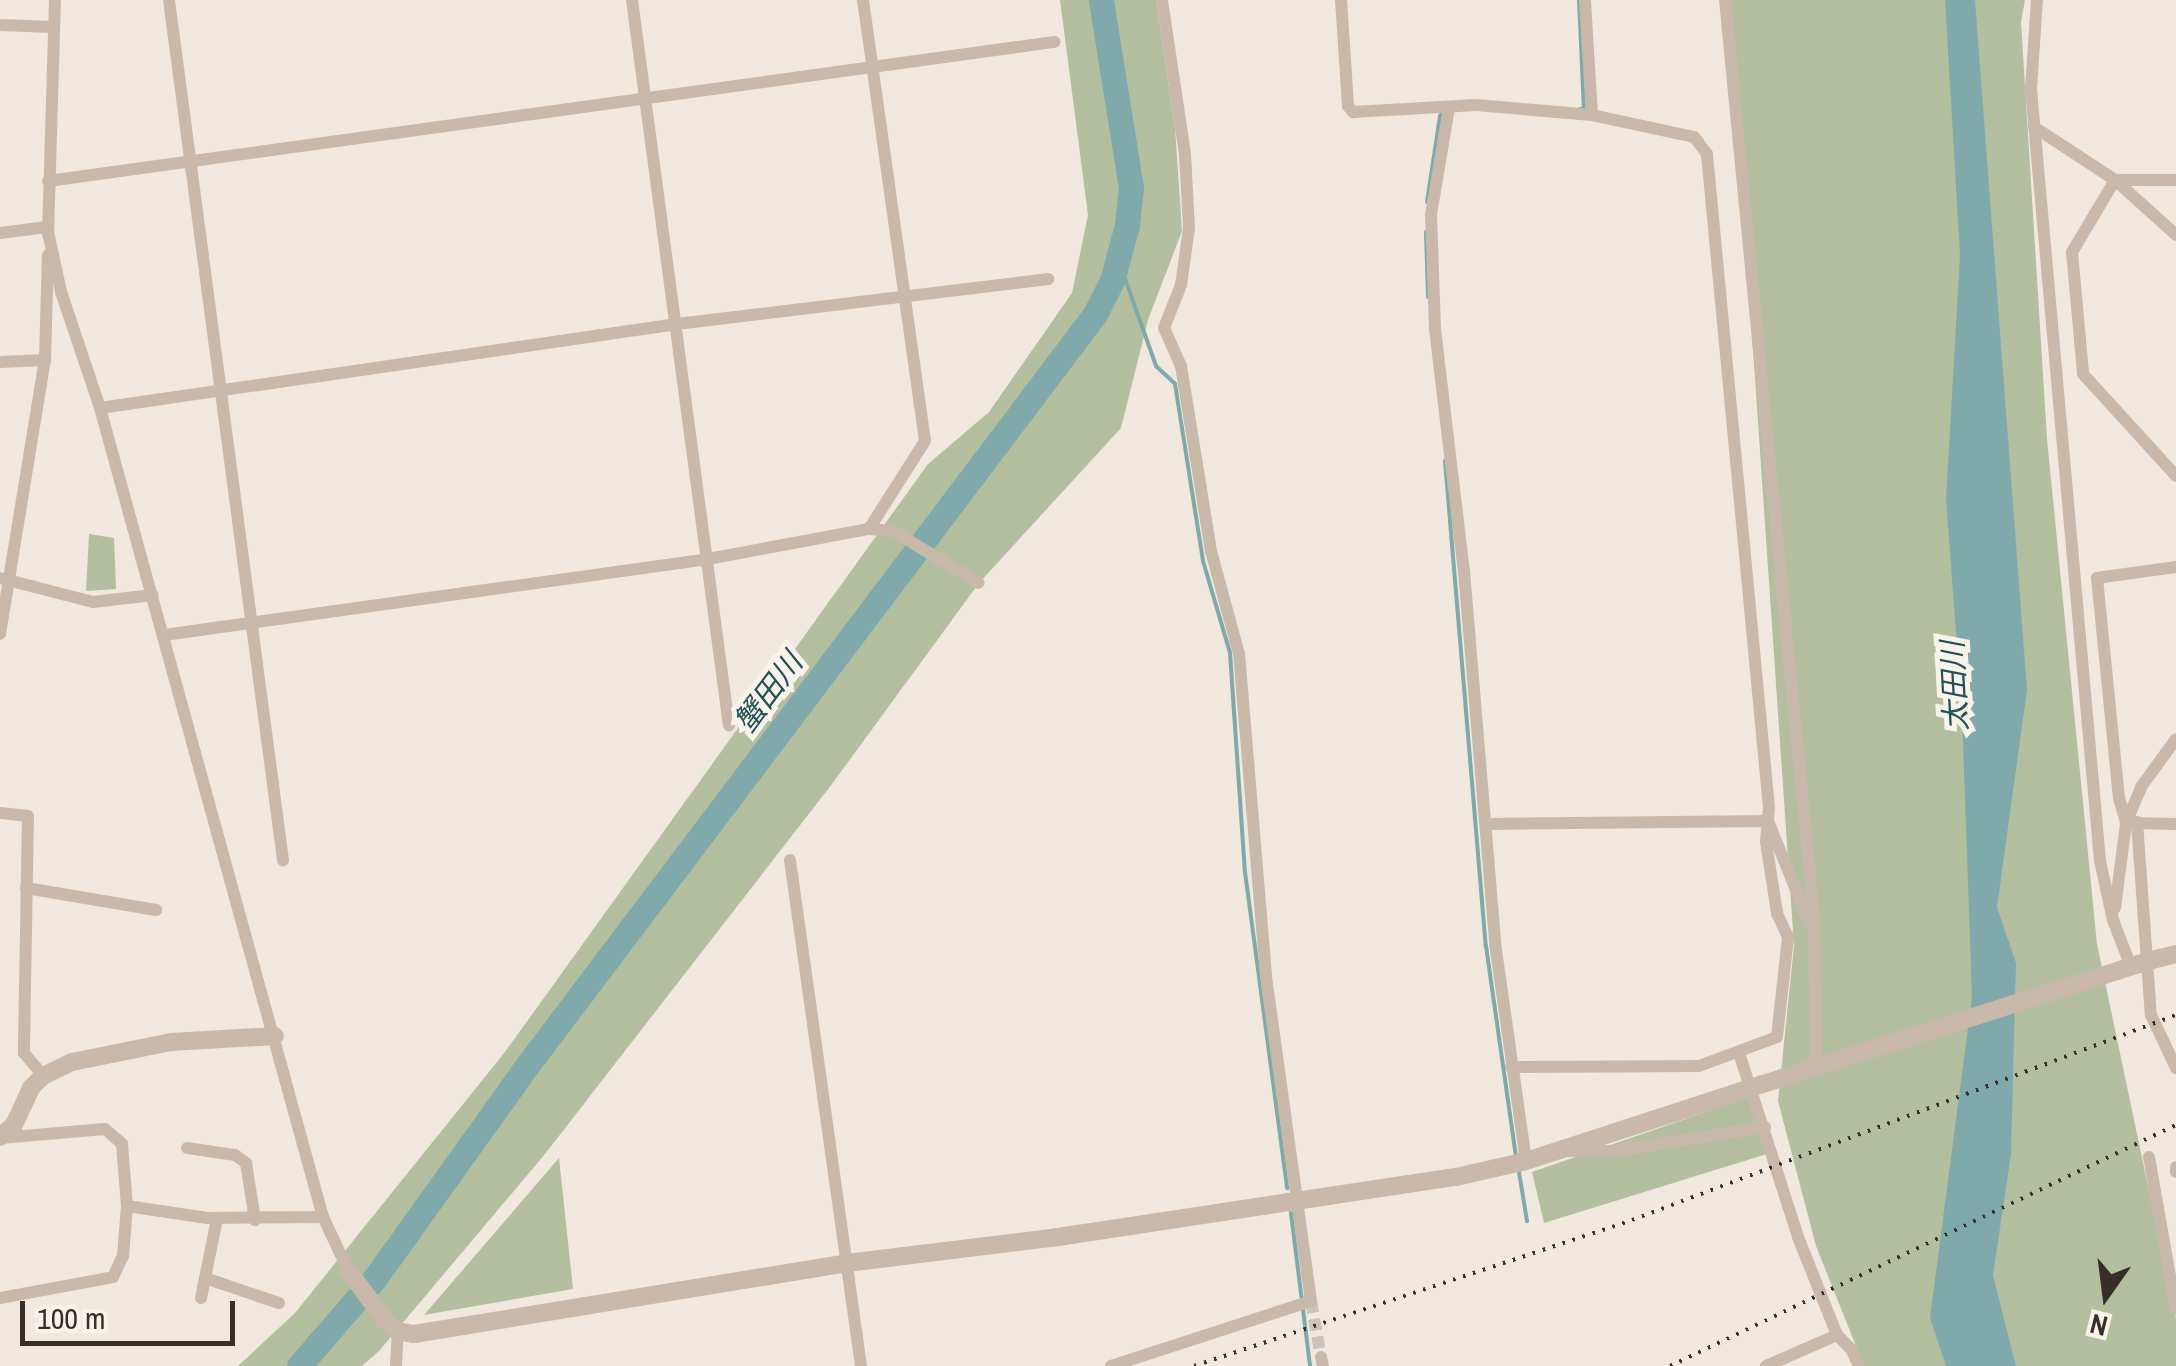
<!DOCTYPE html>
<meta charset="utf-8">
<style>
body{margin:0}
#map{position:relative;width:2176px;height:1366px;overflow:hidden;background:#f1e9df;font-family:"Archivo Narrow","Noto Sans JP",sans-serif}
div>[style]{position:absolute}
.green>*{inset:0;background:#b4bfa0}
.water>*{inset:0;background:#80a9ac}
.stream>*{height:4px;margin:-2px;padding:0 2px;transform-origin:2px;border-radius:2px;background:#80a9ac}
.river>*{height:25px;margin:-12.5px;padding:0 12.5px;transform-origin:12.5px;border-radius:12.5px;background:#80a9ac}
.minor-tunnel>*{height:12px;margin-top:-6px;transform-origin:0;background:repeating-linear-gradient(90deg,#ccc4bb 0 12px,transparent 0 18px)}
.minor>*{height:12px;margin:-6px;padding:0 6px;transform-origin:6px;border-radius:6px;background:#c9b9ab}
.tertiary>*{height:18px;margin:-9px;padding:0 9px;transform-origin:9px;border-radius:9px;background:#c9b9ab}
.rail>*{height:4px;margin-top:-2px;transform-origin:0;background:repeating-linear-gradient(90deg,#372e2a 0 2.5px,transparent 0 10.5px)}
.tertiary-bridge>*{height:18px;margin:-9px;padding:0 9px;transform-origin:9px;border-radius:9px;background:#c9b9ab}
span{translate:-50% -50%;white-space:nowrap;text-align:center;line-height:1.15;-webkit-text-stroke:10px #f9f3eb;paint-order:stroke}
.water-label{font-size:30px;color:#225156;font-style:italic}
.north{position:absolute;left:2056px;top:1246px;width:100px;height:100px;-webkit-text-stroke:8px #f9f3eb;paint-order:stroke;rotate:194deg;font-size:28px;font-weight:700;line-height:40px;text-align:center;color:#372e2a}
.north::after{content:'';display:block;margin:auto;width:35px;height:45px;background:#372e2a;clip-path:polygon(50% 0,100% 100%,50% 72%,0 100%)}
.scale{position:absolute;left:20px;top:1301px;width:215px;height:45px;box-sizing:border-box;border:5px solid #372e2a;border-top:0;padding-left:12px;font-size:30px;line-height:35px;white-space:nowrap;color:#372e2a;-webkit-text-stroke:8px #f9f3eb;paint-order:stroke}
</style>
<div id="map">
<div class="green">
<div style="clip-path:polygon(1060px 0,1156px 0,1175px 128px,1182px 231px,1148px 320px,1121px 428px,979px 583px,832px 784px,545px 1154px,379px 1351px,362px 1366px,238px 1366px,295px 1313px,505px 1052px,928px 464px,989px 412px,1072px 293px,1088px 215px)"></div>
<div style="clip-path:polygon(1729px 0,2025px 0,2021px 22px,2047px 439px,2097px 944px,2176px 1319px,2176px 1366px,1864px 1366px,1816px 1246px,1778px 1101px,1794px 946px)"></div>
<div style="clip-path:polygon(89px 534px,114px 538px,116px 589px,86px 591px)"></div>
<div style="clip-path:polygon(1749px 1097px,1767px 1154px,1544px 1223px,1532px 1172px)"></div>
<div style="clip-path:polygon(559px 1158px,573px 1289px,424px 1315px)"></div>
</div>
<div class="water">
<div style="clip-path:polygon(1945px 0,1975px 0,2027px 690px,1997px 907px,2016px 963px,2011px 1154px,1993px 1275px,2016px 1366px,1946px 1366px,1930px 1318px,1972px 997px,1962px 713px,1946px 499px,1960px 255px)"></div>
</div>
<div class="stream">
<div style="left:1579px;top:0;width:109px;rotate:87.4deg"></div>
<div style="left:1584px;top:109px;width:4px;rotate:180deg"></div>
<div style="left:1427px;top:202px;width:87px;rotate:-81.4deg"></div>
<div style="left:1440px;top:116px;width:9px;rotate:-54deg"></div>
<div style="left:1426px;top:232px;width:65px;rotate:88.2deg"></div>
<div style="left:1118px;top:259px;width:114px;rotate:70.4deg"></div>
<div style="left:1156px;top:366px;width:26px;rotate:43deg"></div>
<div style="left:1175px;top:384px;width:179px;rotate:81deg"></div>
<div style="left:1203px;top:561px;width:96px;rotate:73.6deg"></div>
<div style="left:1230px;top:653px;width:220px;rotate:86.1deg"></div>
<div style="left:1245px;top:872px;width:319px;rotate:82.4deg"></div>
<div style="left:1445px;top:461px;width:487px;rotate:85.2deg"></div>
<div style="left:1486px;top:946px;width:213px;rotate:81.9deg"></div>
<div style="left:1518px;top:1166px;width:56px;rotate:80.7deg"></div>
<div style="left:1291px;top:1213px;width:154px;rotate:82.9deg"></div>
</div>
<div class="river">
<div style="left:299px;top:1366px;width:116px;rotate:-49.2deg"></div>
<div style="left:375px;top:1278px;width:254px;rotate:-54.4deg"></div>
<div style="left:523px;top:1071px;width:949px;rotate:-52.92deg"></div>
<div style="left:1095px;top:314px;width:37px;rotate:-63deg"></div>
<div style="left:1112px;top:281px;width:58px;rotate:-75deg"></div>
<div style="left:1127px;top:225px;width:37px;rotate:-84deg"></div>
<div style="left:1131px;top:188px;width:190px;rotate:-99.1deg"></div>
</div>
<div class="minor-tunnel">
<div style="left:1311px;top:1301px;width:57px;rotate:79.9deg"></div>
</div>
<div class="minor">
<div style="left:169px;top:0;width:868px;rotate:82.45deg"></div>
<div style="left:632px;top:0;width:732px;rotate:82.39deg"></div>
<div style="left:863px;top:0;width:445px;rotate:82deg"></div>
<div style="left:925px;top:441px;width:104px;rotate:122.5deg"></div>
<div style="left:1341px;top:0;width:106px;rotate:86.2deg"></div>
<div style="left:1348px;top:106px;width:8px;rotate:50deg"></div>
<div style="left:1353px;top:112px;width:123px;rotate:-3.3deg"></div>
<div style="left:1476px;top:105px;width:116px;rotate:4.9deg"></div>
<div style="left:1725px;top:0;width:921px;rotate:84.46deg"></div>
<div style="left:1814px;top:917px;width:149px;rotate:89.2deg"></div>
<div style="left:2037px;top:0;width:89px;rotate:93.9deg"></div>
<div style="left:2031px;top:89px;width:775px;rotate:84.89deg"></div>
<div style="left:2100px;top:861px;width:60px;rotate:77.6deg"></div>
<div style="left:2113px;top:920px;width:50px;rotate:69deg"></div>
<div style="left:0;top:25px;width:53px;rotate:2.2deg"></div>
<div style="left:1449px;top:108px;width:108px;rotate:99.6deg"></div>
<div style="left:1431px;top:214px;width:115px;rotate:88deg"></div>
<div style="left:1435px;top:329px;width:244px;rotate:83.2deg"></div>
<div style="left:1464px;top:571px;width:373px;rotate:85.2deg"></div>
<div style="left:1495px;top:943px;width:220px;rotate:81.9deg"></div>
<div style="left:2034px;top:127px;width:97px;rotate:33.2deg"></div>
<div style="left:2115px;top:180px;width:82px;rotate:42deg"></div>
<div style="left:2176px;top:180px;width:61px;rotate:180deg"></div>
<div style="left:2115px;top:180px;width:84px;rotate:120.8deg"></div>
<div style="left:2072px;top:252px;width:122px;rotate:84.8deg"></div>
<div style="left:2083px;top:374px;width:138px;rotate:47.6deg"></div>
<div style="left:48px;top:181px;width:1016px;rotate:-7.87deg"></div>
<div style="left:47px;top:227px;width:66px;rotate:77.8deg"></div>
<div style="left:61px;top:292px;width:122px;rotate:71.4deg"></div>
<div style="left:100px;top:408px;width:839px;rotate:74.59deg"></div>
<div style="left:323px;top:1217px;width:59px;rotate:64.7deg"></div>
<div style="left:0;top:233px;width:47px;rotate:-7.3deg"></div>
<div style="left:48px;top:235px;width:235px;rotate:-88.3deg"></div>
<div style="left:0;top:362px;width:45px;rotate:-2.5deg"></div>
<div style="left:100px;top:408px;width:583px;rotate:-8.28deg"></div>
<div style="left:677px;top:324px;width:374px;rotate:-6.9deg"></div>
<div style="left:2176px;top:567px;width:80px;rotate:172.1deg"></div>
<div style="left:2097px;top:578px;width:221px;rotate:84.3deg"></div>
<div style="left:2119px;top:798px;width:26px;rotate:74deg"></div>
<div style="left:2126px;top:823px;width:50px;rotate:1.1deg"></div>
<div style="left:0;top:578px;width:96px;rotate:14.5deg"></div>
<div style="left:93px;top:602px;width:60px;rotate:-6.7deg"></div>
<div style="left:0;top:634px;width:278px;rotate:-80.7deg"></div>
<div style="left:45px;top:360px;width:105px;rotate:-88.4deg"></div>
<div style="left:164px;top:635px;width:549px;rotate:-7.95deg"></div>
<div style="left:708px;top:559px;width:164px;rotate:-10.6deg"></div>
<div style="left:869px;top:529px;width:24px;rotate:5deg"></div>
<div style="left:893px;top:531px;width:100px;rotate:31.2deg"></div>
<div style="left:0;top:813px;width:28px;rotate:6deg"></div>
<div style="left:28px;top:816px;width:237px;rotate:91deg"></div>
<div style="left:24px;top:1053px;width:30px;rotate:50deg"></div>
<div style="left:2137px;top:822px;width:194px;rotate:85.9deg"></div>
<div style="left:2151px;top:1015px;width:59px;rotate:64.7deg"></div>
<div style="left:1487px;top:824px;width:281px;rotate:-0.6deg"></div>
<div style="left:1768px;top:821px;width:114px;rotate:67.9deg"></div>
<div style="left:790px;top:860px;width:511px;rotate:82.01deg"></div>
<div style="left:26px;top:888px;width:132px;rotate:9.6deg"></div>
<div style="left:2115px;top:908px;width:86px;rotate:-82.6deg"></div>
<div style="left:2126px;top:823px;width:39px;rotate:-67deg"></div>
<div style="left:2141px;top:787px;width:59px;rotate:-53.9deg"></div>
<div style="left:1739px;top:1053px;width:193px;rotate:72.2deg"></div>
<div style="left:1798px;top:1237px;width:105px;rotate:68.3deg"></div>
<div style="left:1837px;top:1335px;width:20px;rotate:45deg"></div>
<div style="left:1851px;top:1349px;width:19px;rotate:65deg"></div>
<div style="left:1511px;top:1067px;width:188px;rotate:-0.3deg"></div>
<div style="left:1699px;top:1066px;width:83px;rotate:-20.4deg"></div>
<div style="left:1777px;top:1037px;width:101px;rotate:-83.7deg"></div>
<div style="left:1788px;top:937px;width:26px;rotate:-115deg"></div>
<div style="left:1777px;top:913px;width:72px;rotate:-98.8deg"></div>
<div style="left:1766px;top:842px;width:34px;rotate:-85deg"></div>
<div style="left:1769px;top:808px;width:657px;rotate:-95.42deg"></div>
<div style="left:1707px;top:154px;width:21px;rotate:-127deg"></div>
<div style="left:1694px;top:137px;width:104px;rotate:-167.8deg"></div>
<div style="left:1592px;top:115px;width:115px;rotate:-93.5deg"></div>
<div style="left:0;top:1138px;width:105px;rotate:-4.9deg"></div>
<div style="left:105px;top:1129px;width:23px;rotate:41deg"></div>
<div style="left:122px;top:1144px;width:62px;rotate:85.4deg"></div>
<div style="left:127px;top:1206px;width:81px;rotate:8.5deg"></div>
<div style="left:207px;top:1218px;width:116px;rotate:-0.5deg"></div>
<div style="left:187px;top:1148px;width:49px;rotate:8.3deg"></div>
<div style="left:235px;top:1155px;width:14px;rotate:36deg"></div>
<div style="left:246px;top:1163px;width:58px;rotate:81deg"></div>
<div style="left:1570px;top:1151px;width:44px"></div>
<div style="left:1614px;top:1151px;width:153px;rotate:-9deg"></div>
<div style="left:2149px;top:1157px;width:155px;rotate:80deg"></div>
<div style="left:2176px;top:1167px;width:5px;rotate:90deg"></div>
<div style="left:205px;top:1278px;width:78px;rotate:18.7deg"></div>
<div style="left:0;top:1298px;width:115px;rotate:-10.5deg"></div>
<div style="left:113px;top:1277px;width:23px;rotate:-65deg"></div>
<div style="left:123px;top:1256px;width:50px;rotate:-85.4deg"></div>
<div style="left:201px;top:1298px;width:81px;rotate:-78.6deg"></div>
<div style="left:1321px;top:1357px;width:9px;rotate:77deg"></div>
<div style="left:396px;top:1366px;width:35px;rotate:-87deg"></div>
<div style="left:1111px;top:1366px;width:210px;rotate:-18deg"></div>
<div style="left:1311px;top:1301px;width:329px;rotate:-97.9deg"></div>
<div style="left:1266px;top:975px;width:322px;rotate:-94.8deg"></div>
<div style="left:1239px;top:654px;width:107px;rotate:-105.2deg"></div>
<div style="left:1211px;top:551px;width:187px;rotate:-99.2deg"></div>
<div style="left:1181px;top:366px;width:42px;rotate:-114.1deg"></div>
<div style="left:1164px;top:328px;width:46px;rotate:-68.4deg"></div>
<div style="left:1181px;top:285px;width:58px;rotate:-82deg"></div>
<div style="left:1189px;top:228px;width:74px;rotate:-93.1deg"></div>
<div style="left:1185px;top:154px;width:156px;rotate:-98.5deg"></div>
<div style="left:1766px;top:1366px;width:77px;rotate:-23.6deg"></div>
</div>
<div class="tertiary">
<div style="left:2160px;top:958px;width:16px;rotate:-14deg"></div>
<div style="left:1763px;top:1084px;width:395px;rotate:-17.7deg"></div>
<div style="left:0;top:1137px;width:18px;rotate:-41deg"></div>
<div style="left:14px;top:1125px;width:41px;rotate:-65.3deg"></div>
<div style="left:31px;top:1088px;width:17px;rotate:-45deg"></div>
<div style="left:43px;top:1076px;width:32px;rotate:-26deg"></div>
<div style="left:72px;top:1062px;width:101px;rotate:-11.4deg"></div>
<div style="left:171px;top:1042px;width:104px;rotate:-3.3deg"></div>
<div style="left:348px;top:1270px;width:64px;rotate:53.8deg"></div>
<div style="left:386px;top:1322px;width:15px;rotate:37deg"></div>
<div style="left:398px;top:1331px;width:16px;rotate:11deg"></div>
<div style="left:414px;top:1334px;width:439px;rotate:-9.3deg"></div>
<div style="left:847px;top:1263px;width:213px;rotate:-7deg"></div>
<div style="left:1058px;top:1237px;width:402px;rotate:-8.6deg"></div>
<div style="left:1456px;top:1177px;width:72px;rotate:-12.9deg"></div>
<div style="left:1526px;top:1161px;width:226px;rotate:-18deg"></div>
</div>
<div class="rail">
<div style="left:1194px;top:1366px;width:462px;rotate:-18.4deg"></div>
<div style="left:1632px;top:1220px;width:581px;rotate:-20.65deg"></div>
<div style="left:1670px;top:1366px;width:560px;rotate:-25.47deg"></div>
</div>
<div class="tertiary-bridge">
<div style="left:2139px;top:964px;width:22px;rotate:-16deg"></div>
<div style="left:1741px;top:1091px;width:23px;rotate:-18deg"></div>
</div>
<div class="water-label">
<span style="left:1954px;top:686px;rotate:-93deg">太田川</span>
<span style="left:768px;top:692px;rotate:-53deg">蟹田川</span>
</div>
<div class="north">N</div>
<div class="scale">100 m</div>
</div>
